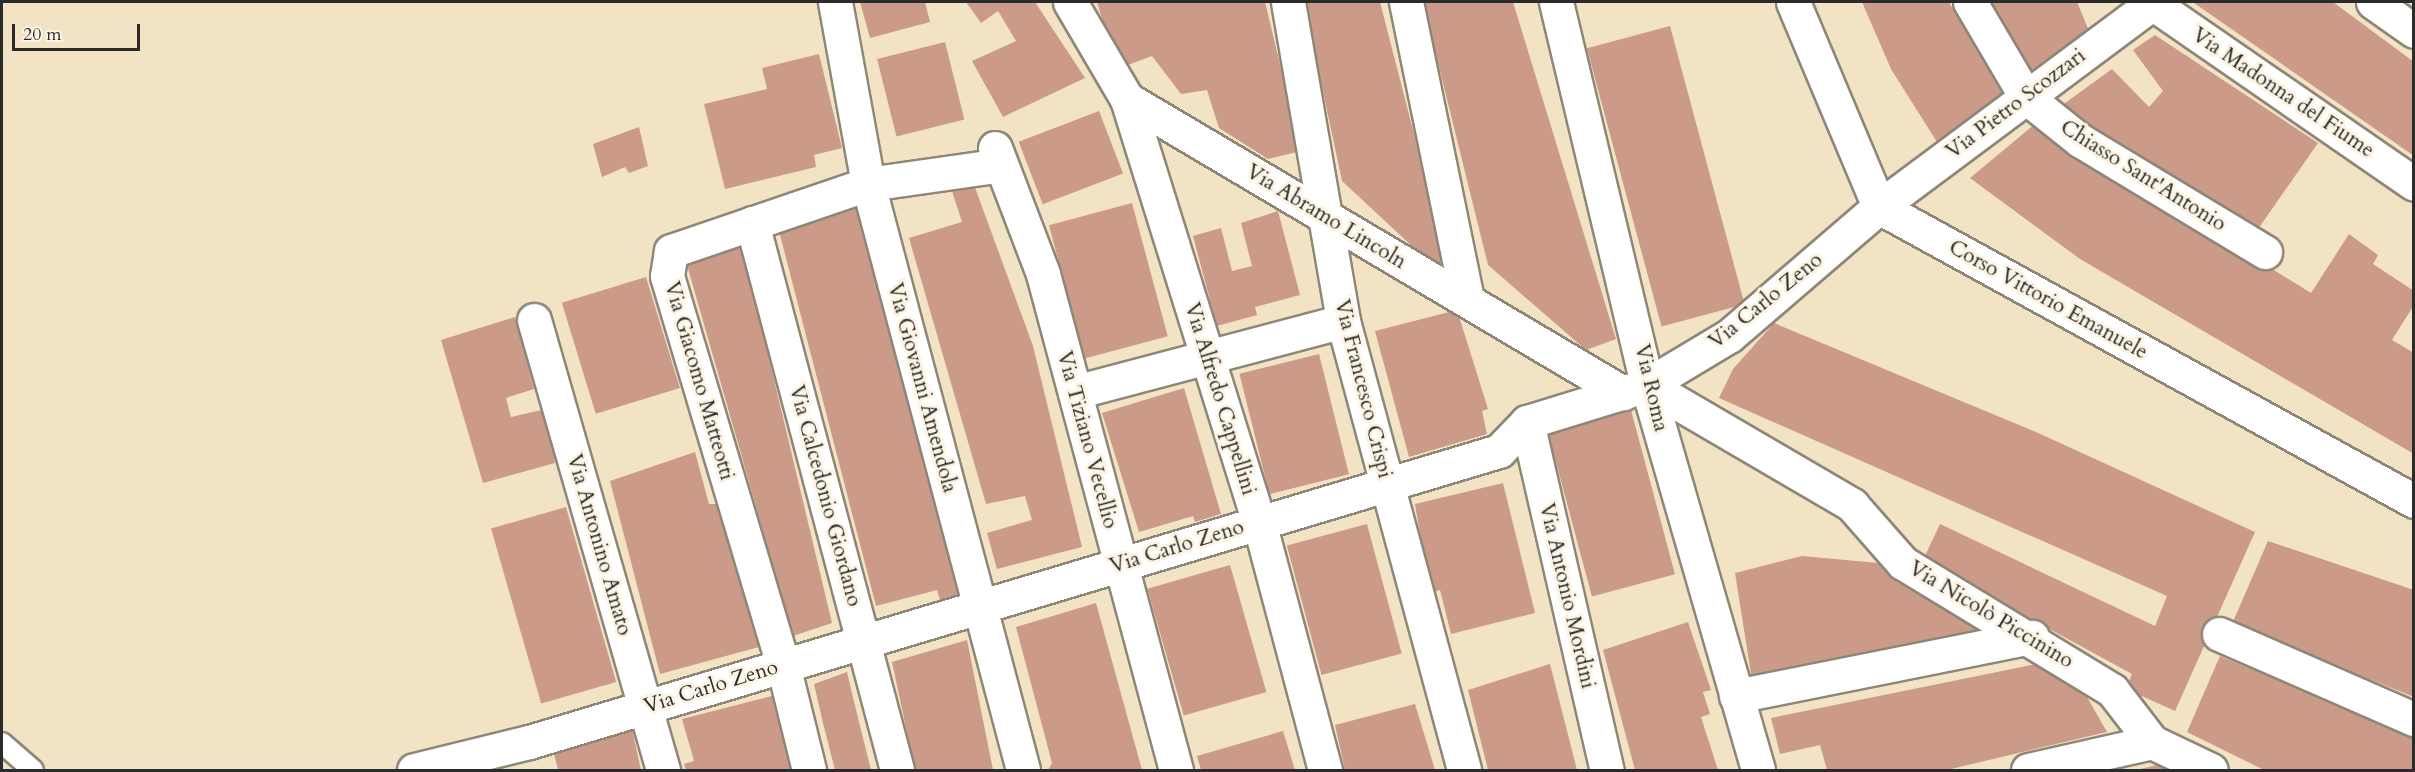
<!DOCTYPE html>
<meta charset="utf-8">
<style>
body{margin:0}
#map{position:relative;width:2415px;height:772px;overflow:hidden;background:#f2e3c5;font-family:Cardo,serif}
div>[style]{position:absolute}
.building>*{inset:0;background:#cc9a88;transform-origin:0 0}
.roads{filter:drop-shadow(2px 0 #8e8778) drop-shadow(-2px 0 #8e8778) drop-shadow(0 2px #8e8778) drop-shadow(0 -2px #8e8778)}
.service>*{height:20px;margin:-10px;padding:0 10px;transform-origin:10px;border-radius:10px;background:#fff}
.minor>*{height:33px;margin:-16.5px;padding:0 16.5px;transform-origin:16.5px;border-radius:16.5px;background:#fff}
.tertiary>*{height:33px;margin:-16.5px;padding:0 16.5px;transform-origin:16.5px;border-radius:16.5px;background:#fff}
span{translate:-50% -50%;white-space:nowrap;text-align:center;line-height:1.15;-webkit-text-stroke:6px #fcf5e5;paint-order:stroke}
.street-label{font-size:21px;color:#2b2b2b}
.frame{position:absolute;inset:0;border:3px solid #2b2b2b;pointer-events:none}
.scale{position:absolute;left:12px;top:24px;width:128px;height:27px;box-sizing:border-box;border:3px solid #2b2b2b;border-top:0;padding-left:8px;font-size:18px;line-height:21px;white-space:nowrap;color:#2b2b2b;-webkit-text-stroke:4px #fcf5e5;paint-order:stroke}
</style>
<div id="map">
<div class="building">
<div style="clip-path:polygon(860px 2px,925px 2px,930px 22px,870px 38px)"></div>
<div style="clip-path:polygon(966px 2px,1035px 2px,1085px 78px,1003px 117px,972px 61px,1016px 41px,998px 11px,981px 23px)"></div>
<div style="clip-path:polygon(1097px 2px,1265px 2px,1301px 151px,1268px 159px,1219px 128px,1207px 90px,1181px 94px,1152px 56px,1117px 69px)"></div>
<div style="clip-path:polygon(1304px 2px,1380px 2px,1447px 262px,1429px 262px,1342px 181px)"></div>
<div style="clip-path:polygon(1423px 2px,1513px 2px,1616px 339px,1586px 350px,1488px 265px)"></div>
<div style="clip-path:polygon(1862px 2px,1949px 2px,2008px 104px,1942px 150px,1891px 69px)"></div>
<div style="clip-path:polygon(1991px 2px,2077px 2px,2092px 38px,2035px 81px)"></div>
<div style="clip-path:polygon(2333px 2px,2414px 62px,2414px 156px,2194px 3px)"></div>
<div style="left:1670px;top:26px;width:288px;height:86px;rotate:75deg"></div>
<div style="clip-path:polygon(2155px 35px,2318px 143px,2256px 232px,2061px 106px,2112px 69px,2149px 107px,2163px 91px,2133px 50px)"></div>
<div style="left:945px;top:42px;width:80px;height:70px;rotate:76deg"></div>
<div style="clip-path:polygon(819px 54px,842px 148px,814px 155px,816px 167px,725px 189px,704px 104px,767px 89px,762px 68px)"></div>
<div style="left:1099px;top:111px;width:67px;height:86px;rotate:69deg"></div>
<div style="clip-path:polygon(2036px 123px,2311px 293px,2349px 234px,2378px 255px,2373px 264px,2414px 291px,2414px 305px,2392px 340px,2414px 353px,2414px 454px,2080px 259px,1970px 178px)"></div>
<div style="clip-path:polygon(639px 127px,648px 166px,629px 173px,625px 167px,602px 177px,593px 144px)"></div>
<div style="clip-path:polygon(973px 182px,1033px 346px,1082px 547px,997px 569px,987px 533px,1032px 520px,1025px 496px,986px 504px,909px 238px,962px 222px,951px 188px)"></div>
<div style="left:1132px;top:203px;width:138px;height:86px;rotate:75deg"></div>
<div style="clip-path:polygon(856px 207px,959px 594px,940px 600px,937px 590px,876px 606px,779px 231px)"></div>
<div style="clip-path:polygon(1278px 211px,1300px 295px,1255px 307px,1257px 315px,1217px 326px,1193px 236px,1221px 228px,1232px 271px,1252px 266px,1241px 223px)"></div>
<div style="clip-path:polygon(741px 241px,832px 623px,793px 636px,685px 258px)"></div>
<div style="left:646px;top:277px;width:116px;height:88px;rotate:73deg"></div>
<div style="clip-path:polygon(1457px 310px,1488px 409px,1482px 411px,1487px 434px,1409px 457px,1375px 331px)"></div>
<div style="clip-path:polygon(515px 317px,534px 389px,506px 398px,511px 417px,546px 409px,555px 463px,483px 483px,441px 340px)"></div>
<div style="clip-path:polygon(1774px 323px,2036px 432px,2255px 532px,2175px 711px,2126px 689px,2132px 674px,1923px 560px,1940px 524px,2155px 626px,2167px 596px,1719px 398px,1733px 369px)"></div>
<div style="left:1319px;top:354px;width:124px;height:82px;rotate:76deg"></div>
<div style="clip-path:polygon(1184px 388px,1221px 514px,1195px 522px,1193px 516px,1139px 532px,1102px 413px)"></div>
<div style="left:1631px;top:410px;width:170px;height:86px;rotate:75deg"></div>
<div style="clip-path:polygon(695px 452px,709px 504px,717px 504px,759px 647px,660px 674px,610px 481px)"></div>
<div style="clip-path:polygon(1503px 483px,1535px 613px,1451px 634px,1440px 590px,1430px 593px,1415px 504px)"></div>
<div style="left:566px;top:507px;width:182px;height:78px;rotate:74deg"></div>
<div style="left:1367px;top:524px;width:134px;height:83px;rotate:75deg"></div>
<div style="clip-path:polygon(2268px 541px,2414px 590px,2414px 697px,2232px 624px)"></div>
<div style="clip-path:polygon(1802px 556px,1878px 563px,1942px 591px,1991px 635px,1752px 680px,1735px 573px)"></div>
<div style="left:1230px;top:565px;width:132px;height:86px;rotate:74deg"></div>
<div style="clip-path:polygon(1096px 603px,1142px 770px,1048px 770px,1052px 763px,1016px 627px)"></div>
<div style="clip-path:polygon(1688px 622px,1711px 690px,1703px 692px,1710px 714px,1701px 717px,1718px 770px,1635px 770px,1603px 650px)"></div>
<div style="clip-path:polygon(967px 640px,993px 770px,915px 770px,892px 662px)"></div>
<div style="clip-path:polygon(2220px 656px,2414px 737px,2414px 770px,2264px 770px,2187px 732px)"></div>
<div style="clip-path:polygon(2046px 662px,2087px 697px,2107px 732px,1947px 770px,1827px 770px,1820px 745px,1780px 754px,1771px 718px)"></div>
<div style="clip-path:polygon(1550px 664px,1577px 770px,1488px 770px,1468px 690px)"></div>
<div style="clip-path:polygon(847px 672px,857px 714px,871px 770px,835px 770px,823px 723px,814px 684px)"></div>
<div style="clip-path:polygon(772px 696px,798px 770px,686px 770px,684px 764px,694px 761px,682px 719px)"></div>
<div style="clip-path:polygon(1415px 704px,1435px 770px,1345px 770px,1335px 725px)"></div>
<div style="clip-path:polygon(632px 729px,641px 770px,558px 770px,553px 749px)"></div>
<div style="clip-path:polygon(1283px 731px,1295px 770px,1201px 770px,1197px 756px)"></div>
<div style="clip-path:polygon(502px 765px,504px 770px,486px 770px)"></div>
<div style="clip-path:polygon(2157px 765px,2166px 770px,2136px 770px)"></div>
</div>
<div class="roads">
<div class="service">
<div style="left:2px;top:743px;width:41px;rotate:41.1deg"></div>
</div>
<div class="minor">
<div style="left:835px;top:2px;width:185px;rotate:79.7deg"></div>
<div style="left:868px;top:184px;width:606px;rotate:75.18deg"></div>
<div style="left:1070px;top:2px;width:113px;rotate:59.6deg"></div>
<div style="left:1127px;top:99px;width:577px;rotate:30.66deg"></div>
<div style="left:1288px;top:2px;width:324px;rotate:80.2deg"></div>
<div style="left:1343px;top:321px;width:465px;rotate:74.9deg"></div>
<div style="left:1406px;top:2px;width:304px;rotate:78.4deg"></div>
<div style="left:1970px;top:2px;width:110px;rotate:59.5deg"></div>
<div style="left:2026px;top:97px;width:70px;rotate:38.7deg"></div>
<div style="left:2081px;top:141px;width:215px;rotate:31.1deg"></div>
<div style="left:2373px;top:2px;width:50px;rotate:35.3deg"></div>
<div style="left:2152px;top:3px;width:318px;rotate:34.6deg"></div>
<div style="left:1127px;top:99px;width:443px;rotate:72.7deg"></div>
<div style="left:1259px;top:522px;width:257px;rotate:75.1deg"></div>
<div style="left:995px;top:148px;width:135px;rotate:69.1deg"></div>
<div style="left:1043px;top:274px;width:514px;rotate:74.99deg"></div>
<div style="left:1879px;top:207px;width:343px;rotate:-36.7deg"></div>
<div style="left:752px;top:223px;width:566px;rotate:75.15deg"></div>
<div style="left:534px;top:320px;width:468px;rotate:74deg"></div>
<div style="left:1075px;top:392px;width:277px;rotate:-14.8deg"></div>
<div style="left:1527px;top:422px;width:357px;rotate:77.1deg"></div>
<div style="left:2219px;top:634px;width:213px;rotate:23.6deg"></div>
<div style="left:1736px;top:696px;width:302px;rotate:-11.3deg"></div>
<div style="left:414px;top:770px;width:118px;rotate:-13.7deg"></div>
<div style="left:529px;top:742px;width:1013px;rotate:-16.7deg"></div>
<div style="left:1499px;top:451px;width:40px;rotate:-46deg"></div>
<div style="left:1527px;top:422px;width:126px;rotate:-17.1deg"></div>
<div style="left:1647px;top:385px;width:238px;rotate:30.3deg"></div>
<div style="left:1852px;top:505px;width:77px;rotate:48.7deg"></div>
<div style="left:1903px;top:563px;width:245px;rotate:31.3deg"></div>
<div style="left:2112px;top:690px;width:66px;rotate:52.4deg"></div>
<div style="left:2152px;top:742px;width:65px;rotate:25.4deg"></div>
<div style="left:809px;top:770px;width:108px;rotate:-103.9deg"></div>
<div style="left:783px;top:665px;width:406px;rotate:-106.6deg"></div>
<div style="left:667px;top:276px;width:25px;rotate:-81deg"></div>
<div style="left:671px;top:251px;width:208px;rotate:-18.8deg"></div>
<div style="left:868px;top:184px;width:134px;rotate:-8.1deg"></div>
<div style="left:2028px;top:770px;width:127px;rotate:-12.7deg"></div>
</div>
<div class="tertiary">
<div style="left:1556px;top:2px;width:394px;rotate:76.6deg"></div>
<div style="left:1647px;top:385px;width:401px;rotate:73.9deg"></div>
<div style="left:1793px;top:2px;width:222px;rotate:67.2deg"></div>
<div style="left:1879px;top:207px;width:610px;rotate:28.79deg"></div>
<div style="left:1647px;top:385px;width:96px;rotate:-30.9deg"></div>
<div style="left:1729px;top:336px;width:198px;rotate:-40.7deg"></div>
</div>
</div>
<div class="street-label">
<span style="left:2283px;top:93px;rotate:34deg">Via Madonna del Fiume</span>
<span style="left:2016px;top:104px;rotate:-37deg">Via Pietro Scozzari</span>
<span style="left:2143px;top:176px;rotate:32deg">Chiasso Sant'Antonio</span>
<span style="left:1326px;top:217px;rotate:31deg">Via Abramo Lincoln</span>
<span style="left:2048px;top:300px;rotate:29deg">Corso Vittorio Emanuele</span>
<span style="left:1766px;top:301px;rotate:-39deg">Via Carlo Zeno</span>
<span style="left:699px;top:381px;rotate:74deg">Via Giacomo Matteotti</span>
<span style="left:922px;top:388px;rotate:75deg">Via Giovanni Amendola</span>
<span style="left:1651px;top:388px;rotate:77deg">Via Roma</span>
<span style="left:1363px;top:389px;rotate:76deg">Via Francesco Crispi</span>
<span style="left:1220px;top:399px;rotate:73deg">Via Alfredo Cappellini</span>
<span style="left:1087px;top:440px;rotate:75deg">Via Tiziano Vecellio</span>
<span style="left:825px;top:496px;rotate:75deg">Via Calcedonio Giordano</span>
<span style="left:599px;top:545px;rotate:74deg">Via Antonino Amato</span>
<span style="left:1177px;top:547px;rotate:-17deg">Via Carlo Zeno</span>
<span style="left:1567px;top:596px;rotate:77deg">Via Antonio Mordini</span>
<span style="left:1991px;top:615px;rotate:31deg">Via Nicolò Piccinino</span>
<span style="left:711px;top:687px;rotate:-17deg">Via Carlo Zeno</span>
</div>
<div class="frame"></div>
<div class="scale">20 m</div>
</div>
